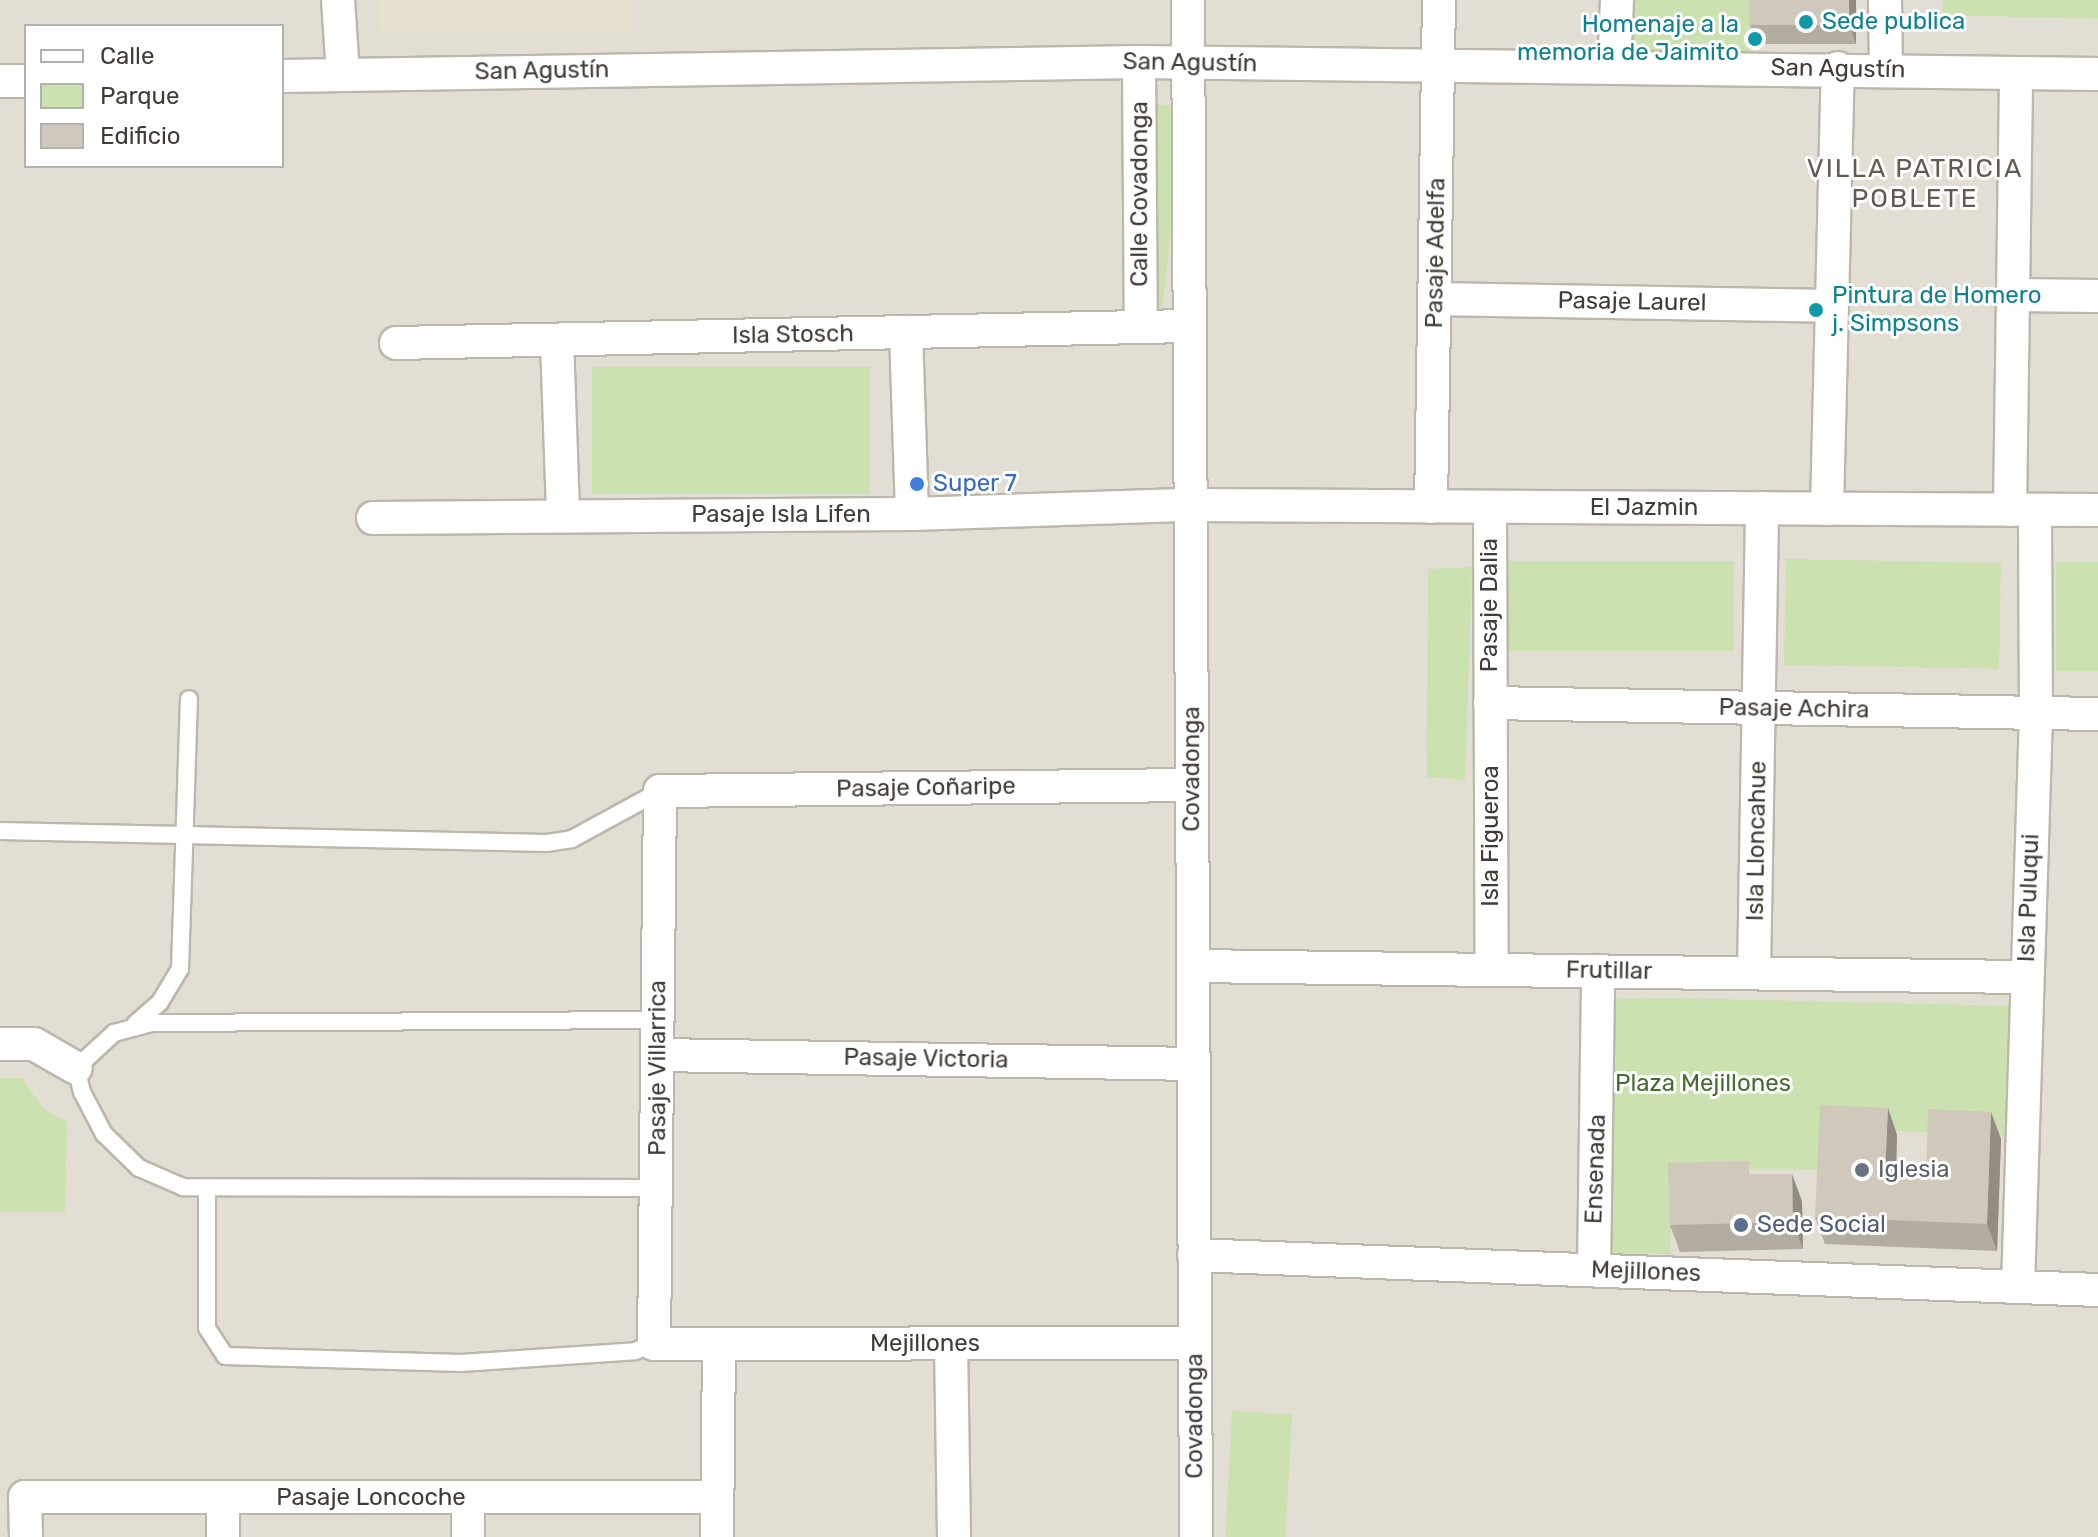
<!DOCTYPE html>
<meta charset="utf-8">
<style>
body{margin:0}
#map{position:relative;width:2098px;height:1537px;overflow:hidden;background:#f0ece4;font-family:Rubik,sans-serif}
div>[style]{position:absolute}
.residential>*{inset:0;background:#e3ded3}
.education>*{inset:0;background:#e8e1cf;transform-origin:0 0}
.green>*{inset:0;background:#cbe1b0;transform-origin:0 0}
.roads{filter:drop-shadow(2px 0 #bdb7ab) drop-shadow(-2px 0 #bdb7ab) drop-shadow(0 2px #bdb7ab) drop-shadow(0 -2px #bdb7ab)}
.lane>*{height:16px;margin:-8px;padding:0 8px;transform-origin:8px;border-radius:8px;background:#fff}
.street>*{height:32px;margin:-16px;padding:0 16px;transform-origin:16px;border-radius:16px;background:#fff}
.wall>*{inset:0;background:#b3aca1}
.shaded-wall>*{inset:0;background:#928c83}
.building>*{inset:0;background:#d0c8bb;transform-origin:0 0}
.dots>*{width:22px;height:22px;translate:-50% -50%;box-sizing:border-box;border:4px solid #fff;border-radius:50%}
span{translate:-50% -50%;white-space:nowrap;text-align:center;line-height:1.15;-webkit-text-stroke:6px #fff;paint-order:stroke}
.culture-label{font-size:24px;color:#0d838f}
.left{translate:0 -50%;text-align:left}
.right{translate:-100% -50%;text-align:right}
.street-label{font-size:24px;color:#413c35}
.shop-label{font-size:24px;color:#366cbe}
.park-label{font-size:24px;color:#466d2e}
.worship-label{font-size:24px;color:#5b616d}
.service-label{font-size:24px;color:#4e5e75}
.neighbourhood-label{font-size:26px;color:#635a4d;letter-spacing:2px}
.legend{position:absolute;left:24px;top:24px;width:260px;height:144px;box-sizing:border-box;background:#fff;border:2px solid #b3b1ae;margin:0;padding:10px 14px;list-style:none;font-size:24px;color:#413c35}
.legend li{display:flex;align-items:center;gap:16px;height:40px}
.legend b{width:40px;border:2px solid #b3b1ae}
</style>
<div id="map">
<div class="residential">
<div style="clip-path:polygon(evenodd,0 0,2098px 0,2098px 1537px,0 1537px,0 0,26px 26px,282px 26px,282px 166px,26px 166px,26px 26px)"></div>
</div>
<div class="education">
<div style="left:380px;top:0;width:252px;height:31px"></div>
</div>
<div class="green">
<div style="left:1621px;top:0;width:129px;height:63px"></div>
<div style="clip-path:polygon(1943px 0,2098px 0,2098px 19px,1942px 15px)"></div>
<div style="left:1155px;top:104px;width:29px;height:213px;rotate:6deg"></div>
<div style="left:592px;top:367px;width:278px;height:127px"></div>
<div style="left:1786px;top:559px;width:215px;height:106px;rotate:1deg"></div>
<div style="left:1505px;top:561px;width:229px;height:90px"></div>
<div style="left:2056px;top:562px;width:42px;height:109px"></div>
<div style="clip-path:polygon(1472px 567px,1465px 780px,1427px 777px,1428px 569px)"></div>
<div style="clip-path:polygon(1666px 998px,2017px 1006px,2009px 1136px,1827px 1128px,1824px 1170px,1673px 1169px,1670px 1254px,1602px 1253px,1605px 999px)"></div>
<div style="clip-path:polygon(0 1078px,22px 1078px,43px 1108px,67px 1122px,65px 1212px,0 1212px)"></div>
<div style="left:1232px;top:1411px;width:60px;height:126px;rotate:3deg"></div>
</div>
<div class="roads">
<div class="lane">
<div style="left:0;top:831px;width:547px;rotate:1.26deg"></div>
<div style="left:547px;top:843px;width:25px;rotate:-9deg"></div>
<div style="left:572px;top:839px;width:100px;rotate:-28.6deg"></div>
<div style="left:135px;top:1024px;width:33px;rotate:-41deg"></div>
<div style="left:160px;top:1002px;width:39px;rotate:-59deg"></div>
<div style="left:180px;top:969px;width:270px;rotate:-88.1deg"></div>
<div style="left:657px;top:1188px;width:474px;rotate:-179.9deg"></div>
<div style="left:183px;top:1187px;width:48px;rotate:-156.6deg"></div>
<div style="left:139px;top:1168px;width:49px;rotate:-135.8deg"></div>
<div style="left:104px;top:1134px;width:47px;rotate:-117.6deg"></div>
<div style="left:82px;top:1092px;width:25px;rotate:-104deg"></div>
<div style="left:76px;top:1068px;width:52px;rotate:-42.6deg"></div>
<div style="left:114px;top:1033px;width:38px;rotate:-15deg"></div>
<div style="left:151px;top:1023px;width:507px;rotate:-0.34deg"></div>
<div style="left:207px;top:1191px;width:137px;rotate:90deg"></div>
<div style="left:207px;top:1328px;width:33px;rotate:57deg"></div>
<div style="left:225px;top:1356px;width:236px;rotate:1.7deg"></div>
<div style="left:461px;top:1363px;width:174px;rotate:-3.9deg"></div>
<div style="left:635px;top:1351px;width:20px;rotate:-20deg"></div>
</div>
<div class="street">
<div style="left:338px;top:0;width:74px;rotate:86.1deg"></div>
<div style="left:1188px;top:0;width:1537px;rotate:89.7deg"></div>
<div style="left:1885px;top:0;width:70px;rotate:89.2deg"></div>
<div style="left:1139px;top:62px;width:265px;rotate:89.6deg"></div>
<div style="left:1614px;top:68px;width:68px;rotate:-87.5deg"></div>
<div style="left:282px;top:76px;width:857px;rotate:-0.94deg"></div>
<div style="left:1139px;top:62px;width:959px;rotate:0.72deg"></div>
<div style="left:0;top:81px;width:26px"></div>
<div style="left:2014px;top:295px;width:84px;rotate:0.7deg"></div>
<div style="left:1435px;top:299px;width:394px;rotate:1deg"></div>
<div style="left:906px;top:332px;width:182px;rotate:88.1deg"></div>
<div style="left:557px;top:340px;width:176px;rotate:88deg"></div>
<div style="left:396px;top:343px;width:793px;rotate:-1.23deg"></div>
<div style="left:1431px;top:507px;width:507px;rotate:-89.1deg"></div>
<div style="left:1490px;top:507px;width:463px;rotate:89.8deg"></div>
<div style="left:1827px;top:509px;width:441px;rotate:-88.6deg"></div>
<div style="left:2010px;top:510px;width:437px;rotate:-89.2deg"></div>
<div style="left:373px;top:518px;width:539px;rotate:-0.43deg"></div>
<div style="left:912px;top:514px;width:278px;rotate:-1.9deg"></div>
<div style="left:1190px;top:505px;width:908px;rotate:0.32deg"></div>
<div style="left:1490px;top:703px;width:608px;rotate:1.04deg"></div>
<div style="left:1192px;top:785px;width:532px;rotate:179.35deg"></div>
<div style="left:660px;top:791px;width:553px;rotate:90.62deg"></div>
<div style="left:654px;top:1344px;width:541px;rotate:-0.11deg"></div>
<div style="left:1193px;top:966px;width:833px;rotate:0.76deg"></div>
<div style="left:1754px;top:973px;width:465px;rotate:-89deg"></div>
<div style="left:0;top:1044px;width:34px"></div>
<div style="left:34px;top:1044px;width:48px;rotate:29.7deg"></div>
<div style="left:658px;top:1055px;width:536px;rotate:0.96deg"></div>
<div style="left:1194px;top:1255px;width:905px;rotate:2.22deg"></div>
<div style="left:1594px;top:1270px;width:299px;rotate:-89.2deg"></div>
<div style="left:2018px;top:1287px;width:574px;rotate:-88.2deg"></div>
<div style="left:2036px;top:713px;width:203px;rotate:-90.3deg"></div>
<div style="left:951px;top:1344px;width:193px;rotate:89.1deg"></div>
<div style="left:223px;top:1497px;width:40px;rotate:90deg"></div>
<div style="left:468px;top:1498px;width:39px;rotate:90deg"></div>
<div style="left:26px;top:1537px;width:40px;rotate:-91.4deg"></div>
<div style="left:25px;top:1497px;width:692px"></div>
<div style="left:717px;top:1537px;width:192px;rotate:-89.4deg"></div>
</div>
</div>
<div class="wall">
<div style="clip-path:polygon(1856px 0,1856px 44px,1756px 44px,1750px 25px)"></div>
<div style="clip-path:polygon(1888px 1108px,1897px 1135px,1896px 1175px,1926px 1176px,1991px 1112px,2001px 1139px,1997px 1251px,1825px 1244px,1815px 1217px)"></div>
<div style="clip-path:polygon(1753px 1174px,1802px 1201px,1803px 1249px,1680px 1252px,1670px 1225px)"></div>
</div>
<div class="shaded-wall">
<div style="clip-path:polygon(1849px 0,1856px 0,1856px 44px,1850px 25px)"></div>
<div style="clip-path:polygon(1888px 1108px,1897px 1135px,1895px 1202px,1885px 1174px)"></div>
<div style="clip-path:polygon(1991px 1112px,2001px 1139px,1997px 1251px,1987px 1224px)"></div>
<div style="clip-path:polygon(1792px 1174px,1802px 1201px,1803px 1249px,1793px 1222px)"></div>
</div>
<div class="building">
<div style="left:1749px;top:0;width:100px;height:25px"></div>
<div style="clip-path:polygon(1820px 1105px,1888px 1108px,1885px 1174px,1926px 1176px,1928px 1109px,1991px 1112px,1987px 1224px,1815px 1217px)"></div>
<div style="clip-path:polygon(1749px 1161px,1749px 1174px,1792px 1174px,1793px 1222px,1670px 1225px,1668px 1163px)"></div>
</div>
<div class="dots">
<div style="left:1806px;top:22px;background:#0f9aa8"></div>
<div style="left:1755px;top:39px;background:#0f9aa8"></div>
<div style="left:1816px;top:310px;background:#0f9aa8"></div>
<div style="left:917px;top:484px;background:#3f7fe0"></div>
<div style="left:1862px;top:1170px;background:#6b7280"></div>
<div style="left:1741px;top:1225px;background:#5c6f8a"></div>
</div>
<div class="culture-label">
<span class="left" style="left:1822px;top:22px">Sede publica</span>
<span class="right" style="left:1739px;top:39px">Homenaje a la<br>memoria de Jaimito</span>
<span class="left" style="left:1832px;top:310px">Pintura de Homero<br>j. Simpsons</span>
</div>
<div class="street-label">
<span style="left:1190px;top:63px;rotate:1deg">San Agustín</span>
<span style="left:1838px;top:69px;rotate:1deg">San Agustín</span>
<span style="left:542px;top:71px;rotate:-1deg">San Agustín</span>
<span style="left:1140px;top:194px;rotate:-90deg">Calle Covadonga</span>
<span style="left:1436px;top:253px;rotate:-89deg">Pasaje Adelfa</span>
<span style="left:1632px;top:302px;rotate:1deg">Pasaje Laurel</span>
<span style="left:793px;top:335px;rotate:-1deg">Isla Stosch</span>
<span style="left:1644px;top:508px">El Jazmin</span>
<span style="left:781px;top:515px">Pasaje Isla Lifen</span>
<span style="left:1490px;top:605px;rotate:-90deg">Pasaje Dalia</span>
<span style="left:1794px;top:709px;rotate:1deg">Pasaje Achira</span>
<span style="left:1192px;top:769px;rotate:-90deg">Covadonga</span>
<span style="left:926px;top:788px;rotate:-1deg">Pasaje Coñaripe</span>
<span style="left:1491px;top:836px;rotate:-90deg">Isla Figueroa</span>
<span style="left:1757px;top:841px;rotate:-89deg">Isla Lloncahue</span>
<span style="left:2029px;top:898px;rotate:-88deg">Isla Puluqui</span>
<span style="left:1609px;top:971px;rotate:1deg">Frutillar</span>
<span style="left:926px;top:1059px;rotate:1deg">Pasaje Victoria</span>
<span style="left:658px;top:1068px;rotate:-90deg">Pasaje Villarrica</span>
<span style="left:1596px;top:1169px;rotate:-88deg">Ensenada</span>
<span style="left:1646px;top:1272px;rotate:2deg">Mejillones</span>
<span style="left:925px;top:1344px">Mejillones</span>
<span style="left:1195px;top:1416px;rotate:-90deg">Covadonga</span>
<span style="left:371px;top:1498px">Pasaje Loncoche</span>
</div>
<div class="shop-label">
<span class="left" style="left:933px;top:484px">Super 7</span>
</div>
<div class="park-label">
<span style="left:1703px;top:1084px">Plaza Mejillones</span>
</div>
<div class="worship-label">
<span class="left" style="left:1878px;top:1170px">Iglesia</span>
</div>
<div class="service-label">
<span class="left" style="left:1757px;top:1225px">Sede Social</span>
</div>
<div class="neighbourhood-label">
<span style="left:1915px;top:184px">VILLA PATRICIA<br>POBLETE</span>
</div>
<ul class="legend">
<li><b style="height:10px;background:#fff"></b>Calle</li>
<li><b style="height:22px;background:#cbe1b0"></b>Parque</li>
<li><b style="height:22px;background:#d0c8bb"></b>Edificio</li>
</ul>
</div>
